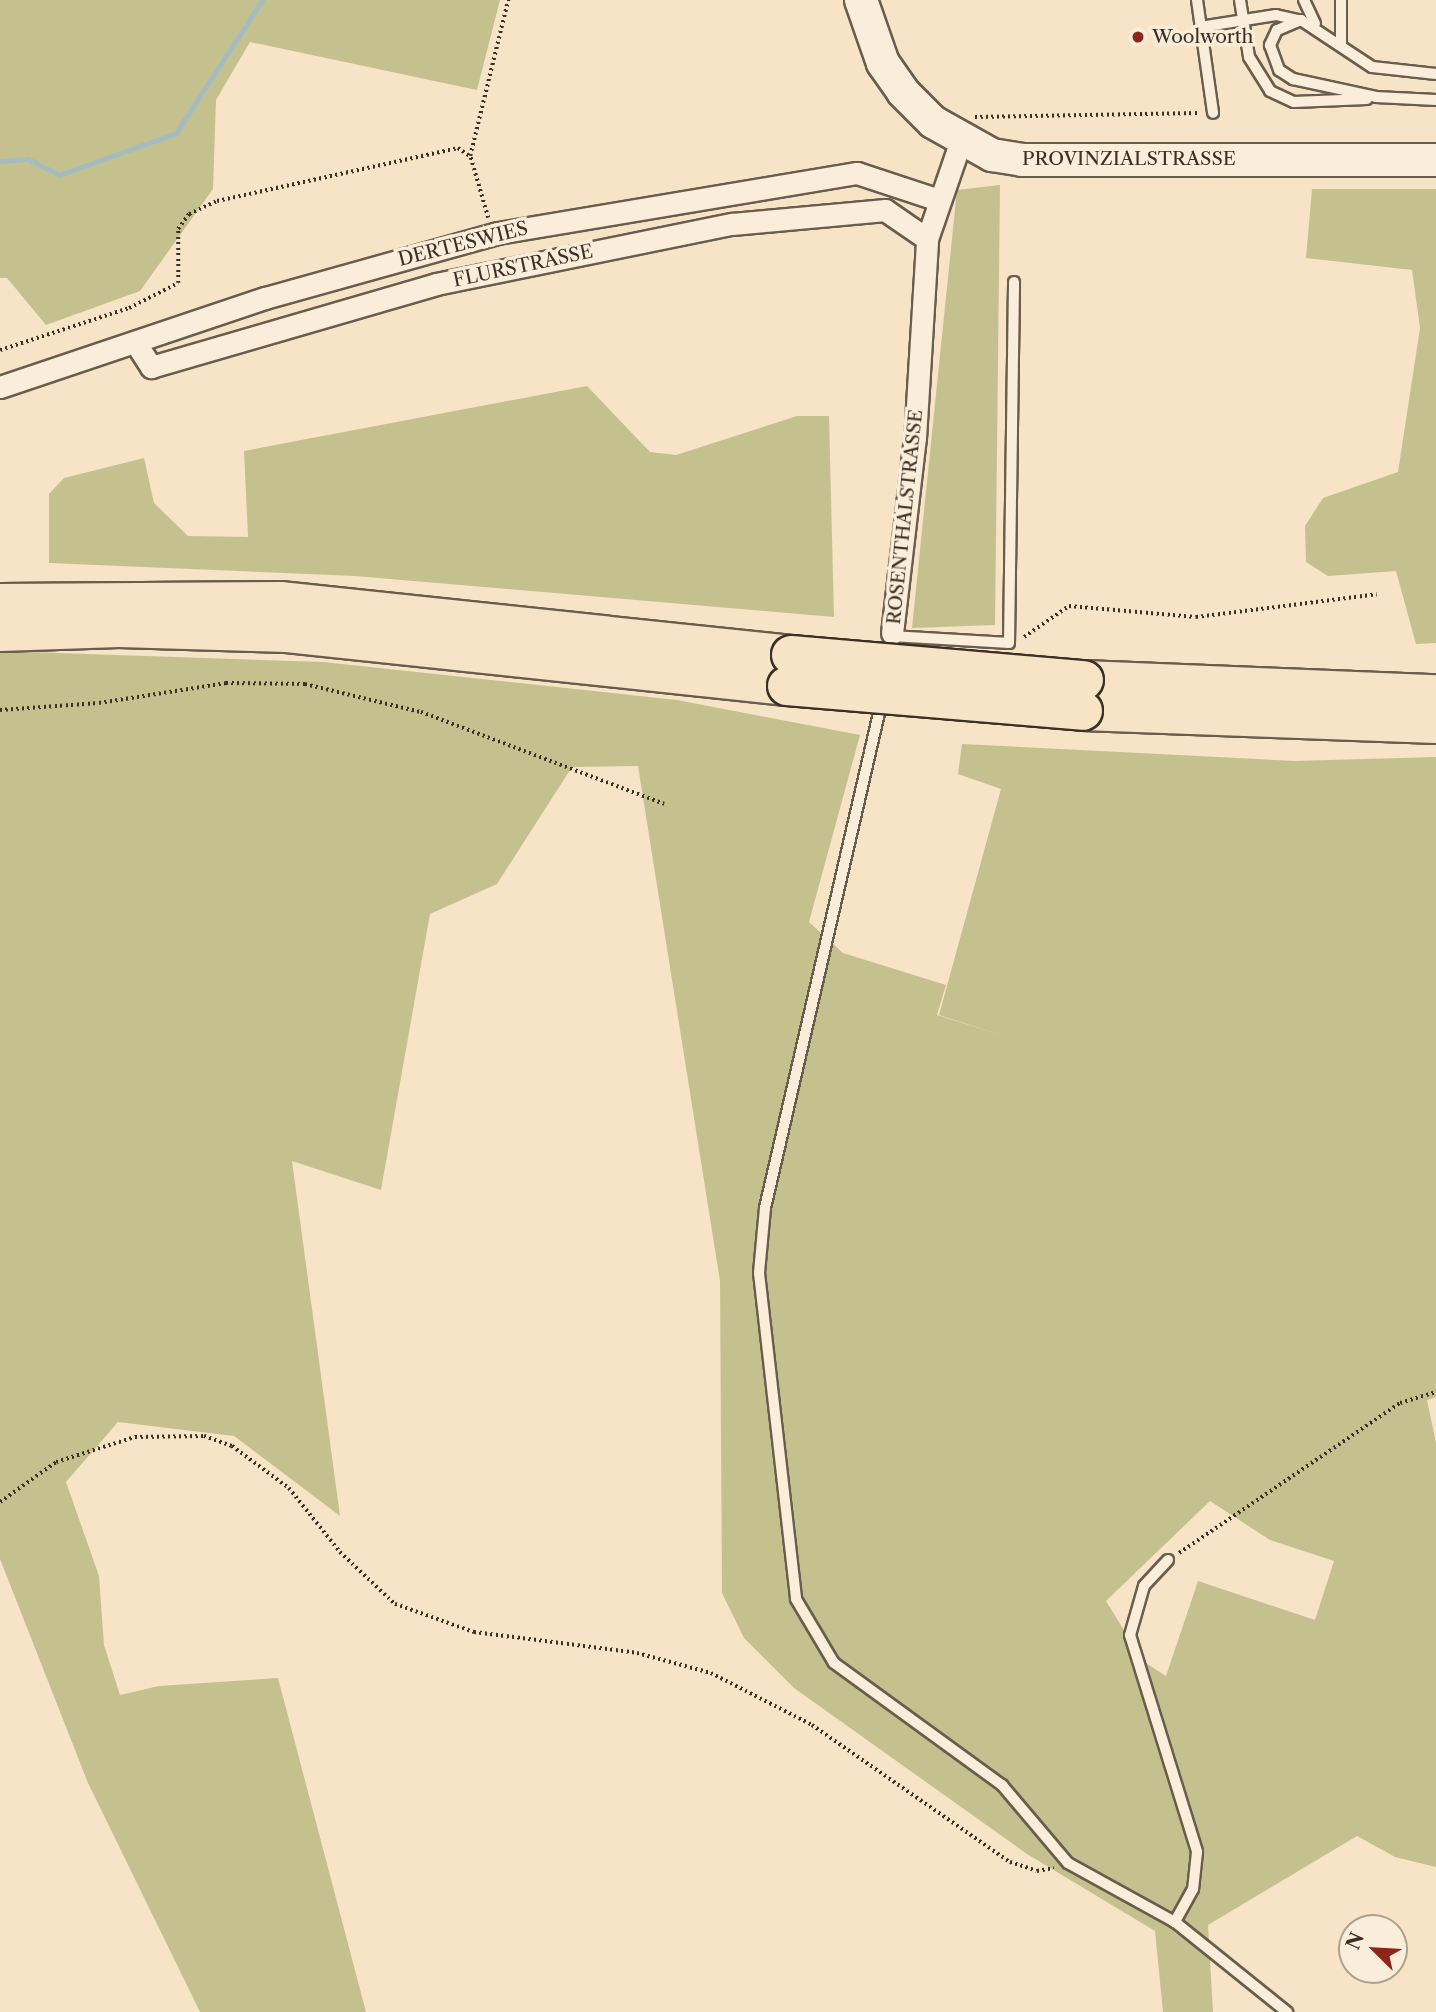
<!DOCTYPE html>
<style>
body{margin:0}
#map{position:relative;width:1436px;height:2012px;overflow:hidden;background:#f7e3c5;font-family:"Libre Caslon Text",serif}
div>[style]{position:absolute}
.green>*{inset:0;background:#c5c18f}
.stream>*{height:5px;margin:-2.5px;padding:0 2.5px;transform-origin:2.5px;border-radius:2.5px;background:#a4bbc0}
.path>*{height:3.5px;margin-top:-1.75px;transform-origin:0;background:repeating-linear-gradient(90deg,#3a3025 0 2px,transparent 0 5.5px)}
.roads{filter:drop-shadow(2px 0 #695d4d) drop-shadow(-2px 0 #695d4d) drop-shadow(0 2px #695d4d) drop-shadow(0 -2px #695d4d)}
.lane>*{height:10px;margin:-5px;padding:0 5px;transform-origin:5px;border-radius:5px;background:#faedd9}
.street>*{height:21px;margin:-10.5px;padding:0 10.5px;transform-origin:10.5px;border-radius:10.5px;background:#faedd9}
.secondary>*{height:32px;margin:-16px;padding:0 16px;transform-origin:16px;border-radius:16px;background:#faedd9}
.highway>*{height:38px;margin:-19px;padding:0 19px;transform-origin:19px;border-radius:19px;background:#f7e3c5}
.bridges{filter:drop-shadow(2px 0 #3a3025) drop-shadow(-2px 0 #3a3025) drop-shadow(0 2px #3a3025) drop-shadow(0 -2px #3a3025)}
.highway-bridge>*{height:38px;margin:-19px;padding:0 19px;transform-origin:19px;border-radius:19px;background:#f7e3c5}
.dots>*{width:19px;height:19px;translate:-50% -50%;box-sizing:border-box;border:4px solid #faedd9;border-radius:50%}
span{translate:-50% -50%;white-space:nowrap;text-align:center;line-height:1.15;-webkit-text-stroke:7px #faedd9;paint-order:stroke}
.poi-label{font-size:19px;color:#3a3025}
.left{translate:0 -50%;text-align:left}
.street-label{font-size:19px;color:#3a3025}
.north{position:absolute;left:1338px;top:1914px;width:70px;height:70px;box-sizing:border-box;background:#faedd9;border:2px solid #ada191;border-radius:50%;rotate:294deg;font-size:19px;font-weight:700;line-height:28px;text-align:center;color:#3a3025}
.north::after{content:'';display:block;margin:auto;width:24px;height:32px;background:#8f2418;clip-path:polygon(50% 0,100% 100%,50% 72%,0 100%)}
</style>
<div id="map">
<div class="green">
<div style="clip-path:polygon(0 0,500px 0,477px 90px,250px 42px,216px 100px,213px 189px,140px 291px,46px 325px,7px 278px,0 278px)"></div>
<div style="clip-path:polygon(1000px 185px,995px 625px,912px 628px,957px 190px)"></div>
<div style="clip-path:polygon(1312px 189px,1436px 189px,1436px 643px,1416px 644px,1396px 571px,1328px 576px,1306px 562px,1305px 526px,1323px 498px,1398px 472px,1420px 328px,1412px 270px,1306px 258px)"></div>
<div style="clip-path:polygon(587px 386px,650px 452px,676px 455px,797px 416px,829px 416px,834px 617px,355px 576px,49px 563px,49px 494px,64px 478px,144px 458px,154px 503px,188px 536px,248px 537px,244px 451px)"></div>
<div style="clip-path:polygon(evenodd,0 651px,323px 662px,677px 700px,860px 735px,809px 922px,843px 953px,946px 985px,937px 1015px,1001px 1035px,939px 1015px,1001px 789px,958px 774px,962px 744px,1294px 761px,1436px 757px,1436px 1397px,1427px 1400px,1436px 1443px,1436px 1867px,1395px 1857px,1357px 1836px,1208px 1925px,1213px 2012px,1163px 2012px,1155px 1931px,1027px 1854px,794px 1688px,744px 1638px,722px 1593px,720px 1281px,638px 766px,572px 767px,497px 884px,430px 914px,381px 1190px,292px 1161px,340px 1516px,234px 1436px,118px 1422px,66px 1482px,99px 1576px,104px 1645px,120px 1695px,159px 1686px,278px 1678px,366px 2012px,200px 2012px,88px 1783px,0 1559px,0 651px,1210px 1501px,1270px 1540px,1334px 1561px,1315px 1620px,1198px 1581px,1166px 1676px,1143px 1661px,1106px 1601px,1210px 1501px)"></div>
</div>
<div class="stream">
<div style="left:0;top:161px;width:28px;rotate:-4deg"></div>
<div style="left:28px;top:159px;width:35px;rotate:27deg"></div>
<div style="left:59px;top:175px;width:124px;rotate:-19.7deg"></div>
<div style="left:176px;top:133px;width:158px;rotate:-57.1deg"></div>
</div>
<div class="path">
<div style="left:975px;top:117px;width:224px;rotate:-1deg"></div>
<div style="left:488px;top:218px;width:65px;rotate:-106.2deg"></div>
<div style="left:470px;top:156px;width:161px;rotate:-76.3deg"></div>
<div style="left:0;top:350px;width:136px;rotate:-18deg"></div>
<div style="left:129px;top:308px;width:55px;rotate:-27deg"></div>
<div style="left:178px;top:283px;width:54px;rotate:-90deg"></div>
<div style="left:178px;top:229px;width:19px;rotate:-54deg"></div>
<div style="left:189px;top:214px;width:31px;rotate:-25deg"></div>
<div style="left:217px;top:201px;width:247px;rotate:-12.4deg"></div>
<div style="left:458px;top:148px;width:14px;rotate:34deg"></div>
<div style="left:1024px;top:637px;width:55px;rotate:-34.6deg"></div>
<div style="left:1069px;top:606px;width:127px;rotate:5deg"></div>
<div style="left:1196px;top:617px;width:182px;rotate:-7.2deg"></div>
<div style="left:0;top:710px;width:99px;rotate:-4deg"></div>
<div style="left:99px;top:703px;width:129px;rotate:-8.9deg"></div>
<div style="left:226px;top:683px;width:79px;rotate:0.7deg"></div>
<div style="left:305px;top:684px;width:119px;rotate:13.6deg"></div>
<div style="left:421px;top:712px;width:260px;rotate:20.7deg"></div>
<div style="left:0;top:1502px;width:69px;rotate:-35.5deg"></div>
<div style="left:56px;top:1462px;width:83px;rotate:-17.6deg"></div>
<div style="left:135px;top:1437px;width:69px;rotate:-0.8deg"></div>
<div style="left:204px;top:1436px;width:30px;rotate:20deg"></div>
<div style="left:232px;top:1446px;width:71px;rotate:36.4deg"></div>
<div style="left:289px;top:1488px;width:82px;rotate:51.4deg"></div>
<div style="left:340px;top:1552px;width:76px;rotate:43.4deg"></div>
<div style="left:395px;top:1604px;width:84px;rotate:19.5deg"></div>
<div style="left:474px;top:1632px;width:164px;rotate:7.3deg"></div>
<div style="left:637px;top:1653px;width:77px;rotate:15.1deg"></div>
<div style="left:711px;top:1673px;width:114px;rotate:27.2deg"></div>
<div style="left:812px;top:1725px;width:241px;rotate:34.7deg"></div>
<div style="left:1010px;top:1862px;width:28px;rotate:18deg"></div>
<div style="left:1037px;top:1871px;width:17px;rotate:-10deg"></div>
<div style="left:1179px;top:1553px;width:267px;rotate:-34.2deg"></div>
<div style="left:1400px;top:1403px;width:38px;rotate:-17deg"></div>
</div>
<div class="roads">
<div class="lane">
<div style="left:1197px;top:0;width:114px;rotate:81.9deg"></div>
<div style="left:1240px;top:0;width:58px;rotate:81deg"></div>
<div style="left:1249px;top:57px;width:40px;rotate:58deg"></div>
<div style="left:1270px;top:91px;width:26px;rotate:25deg"></div>
<div style="left:1294px;top:102px;width:73px;rotate:-2.4deg"></div>
<div style="left:1304px;top:0;width:26px;rotate:65deg"></div>
<div style="left:1200px;top:27px;width:77px;rotate:-9deg"></div>
<div style="left:1276px;top:15px;width:23px;rotate:13deg"></div>
<div style="left:1341px;top:45px;width:45px;rotate:-90deg"></div>
<div style="left:1436px;top:74px;width:64px;rotate:-173.8deg"></div>
<div style="left:1372px;top:67px;width:85px;rotate:-146.5deg"></div>
<div style="left:1301px;top:20px;width:26px;rotate:157deg"></div>
<div style="left:1277px;top:30px;width:17px;rotate:115deg"></div>
<div style="left:1270px;top:45px;width:27px;rotate:70deg"></div>
<div style="left:1279px;top:70px;width:17px;rotate:33deg"></div>
<div style="left:1293px;top:79px;width:85px;rotate:12.2deg"></div>
<div style="left:1376px;top:97px;width:60px;rotate:2.9deg"></div>
<div style="left:892px;top:636px;width:117px;rotate:3.4deg"></div>
<div style="left:1009px;top:643px;width:361px;rotate:-89.2deg"></div>
<div style="left:882px;top:700px;width:521px;rotate:102.97deg"></div>
<div style="left:765px;top:1208px;width:65px;rotate:95.3deg"></div>
<div style="left:759px;top:1273px;width:328px;rotate:83.5deg"></div>
<div style="left:796px;top:1599px;width:74px;rotate:59.3deg"></div>
<div style="left:834px;top:1663px;width:208px;rotate:36deg"></div>
<div style="left:1002px;top:1785px;width:102px;rotate:49.8deg"></div>
<div style="left:1068px;top:1863px;width:122px;rotate:28.9deg"></div>
<div style="left:1175px;top:1922px;width:144px;rotate:38.8deg"></div>
<div style="left:1168px;top:1560px;width:35px;rotate:133deg"></div>
<div style="left:1144px;top:1586px;width:51px;rotate:105.9deg"></div>
<div style="left:1130px;top:1635px;width:227px;rotate:72.8deg"></div>
<div style="left:1197px;top:1852px;width:37px;rotate:96deg"></div>
<div style="left:1193px;top:1889px;width:38px;rotate:119deg"></div>
</div>
<div class="street">
<div style="left:135px;top:342px;width:30px;rotate:57deg"></div>
<div style="left:151px;top:367px;width:297px;rotate:-16.2deg"></div>
<div style="left:436px;top:284px;width:302px;rotate:-11.5deg"></div>
<div style="left:732px;top:224px;width:154px;rotate:-5.2deg"></div>
<div style="left:885px;top:210px;width:51px;rotate:34.6deg"></div>
<div style="left:0;top:387px;width:280px;rotate:-18.6deg"></div>
<div style="left:265px;top:298px;width:242px;rotate:-15.6deg"></div>
<div style="left:498px;top:233px;width:364px;rotate:-9.5deg"></div>
<div style="left:857px;top:173px;width:83px;rotate:18.2deg"></div>
<div style="left:892px;top:633px;width:196px;rotate:-83.3deg"></div>
<div style="left:915px;top:438px;width:199px;rotate:-86.5deg"></div>
<div style="left:927px;top:239px;width:105px;rotate:-71deg"></div>
</div>
<div class="secondary">
<div style="left:861px;top:0;width:67px;rotate:70.8deg"></div>
<div style="left:883px;top:63px;width:35px;rotate:55deg"></div>
<div style="left:903px;top:92px;width:42px;rotate:45deg"></div>
<div style="left:933px;top:122px;width:68px;rotate:29.2deg"></div>
<div style="left:992px;top:155px;width:30px;rotate:9deg"></div>
<div style="left:1022px;top:160px;width:414px"></div>
</div>
<div class="highway">
<div style="left:0;top:603px;width:280px;rotate:-0.4deg"></div>
<div style="left:280px;top:601px;width:514px;rotate:6.03deg"></div>
<div style="left:0;top:632px;width:119px;rotate:-1.9deg"></div>
<div style="left:119px;top:628px;width:168px;rotate:1.7deg"></div>
<div style="left:287px;top:633px;width:503px;rotate:6.05deg"></div>
<div style="left:1084px;top:680px;width:352px;rotate:2.3deg"></div>
<div style="left:1083px;top:711px;width:353px;rotate:2.1deg"></div>
</div>
</div>
<div class="bridges">
<div class="highway-bridge">
<div style="left:791px;top:655px;width:294px;rotate:4.9deg"></div>
<div style="left:787px;top:686px;width:297px;rotate:4.8deg"></div>
</div>
</div>
<div class="dots">
<div style="left:1138px;top:37px;background:#8f2418"></div>
</div>
<div class="poi-label">
<span class="left" style="left:1152px;top:37px">Woolworth</span>
</div>
<div class="street-label">
<span style="left:1129px;top:159px">PROVINZIALSTRASSE</span>
<span style="left:463px;top:244px;rotate:-14deg">DERTESWIES</span>
<span style="left:523px;top:266px;rotate:-12deg">FLURSTRASSE</span>
<span style="left:905px;top:517px;rotate:-84deg">ROSENTHALSTRASSE</span>
</div>
<div class="north">N</div>
</div>
